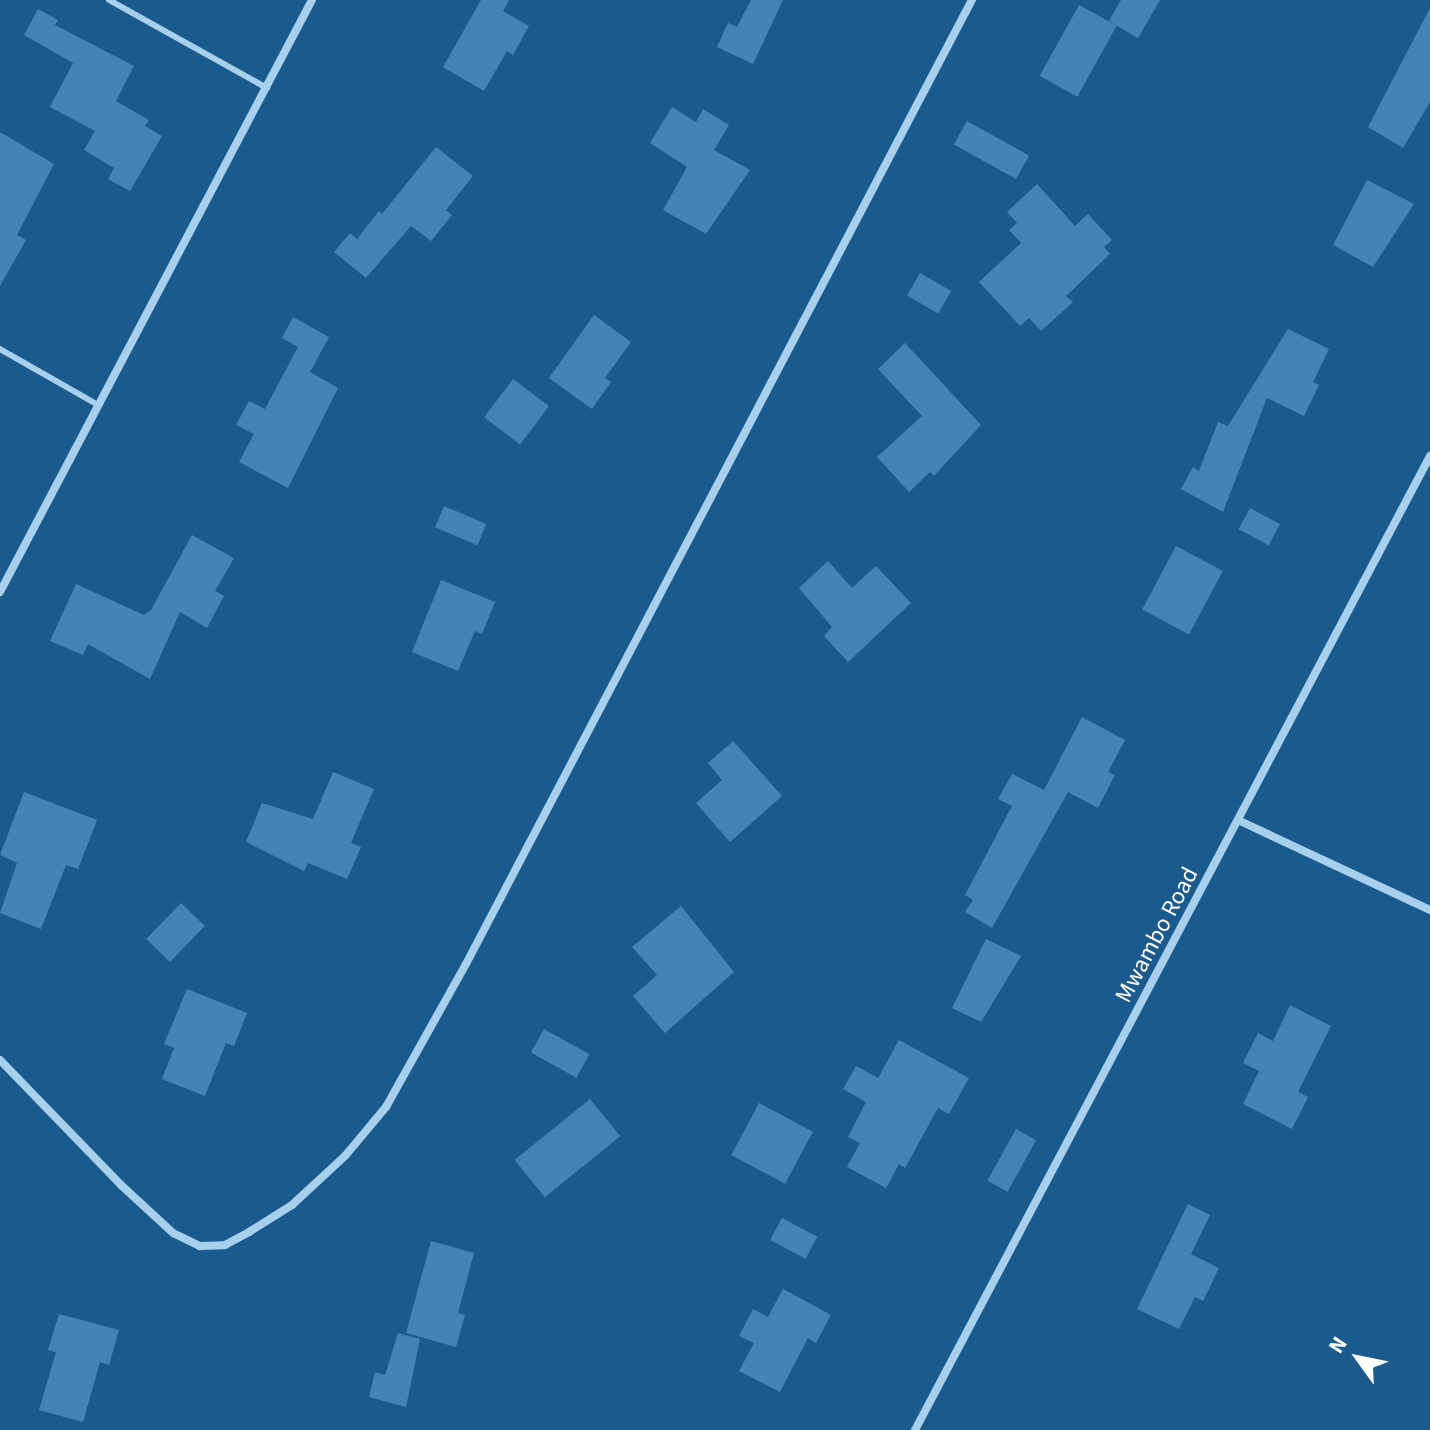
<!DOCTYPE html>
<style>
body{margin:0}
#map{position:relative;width:1430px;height:1430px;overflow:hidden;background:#1b5a8d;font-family:"Source Sans 3",sans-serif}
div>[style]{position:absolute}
.building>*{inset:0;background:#4484b5;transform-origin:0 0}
.service>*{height:6px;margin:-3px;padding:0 3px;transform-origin:3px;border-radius:3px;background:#a7cfee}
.minor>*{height:8px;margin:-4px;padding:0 4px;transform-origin:4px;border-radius:4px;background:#a7cfee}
span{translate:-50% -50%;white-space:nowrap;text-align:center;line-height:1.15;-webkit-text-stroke:7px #1b5a8d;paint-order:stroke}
.street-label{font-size:24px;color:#fff}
.north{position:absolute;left:1318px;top:1318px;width:80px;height:80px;-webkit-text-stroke:6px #1b5a8d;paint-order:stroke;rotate:303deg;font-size:22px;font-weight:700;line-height:32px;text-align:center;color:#fff}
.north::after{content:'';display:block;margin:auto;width:28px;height:36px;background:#fff;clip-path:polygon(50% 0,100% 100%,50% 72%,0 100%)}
</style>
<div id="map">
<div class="building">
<div style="clip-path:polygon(481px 0,509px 0,503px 11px,529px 26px,513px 55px,507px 51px,484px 91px,443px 67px)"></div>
<div style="clip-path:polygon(751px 0,783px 0,753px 64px,717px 47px,728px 23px,737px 27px)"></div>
<div style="clip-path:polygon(1121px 0,1160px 0,1138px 38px,1109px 21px)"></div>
<div style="left:1079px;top:5px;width:43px;height:81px;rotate:29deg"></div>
<div style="clip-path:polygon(1430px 8px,1430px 102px,1403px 148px,1368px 127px)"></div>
<div style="clip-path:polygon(38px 9px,58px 20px,55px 25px,134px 66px,116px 101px,149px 120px,145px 126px,162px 136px,130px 191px,108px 179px,114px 168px,84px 150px,95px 131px,50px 107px,73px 63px,24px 35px)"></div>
<div style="clip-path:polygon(672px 107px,696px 122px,703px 109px,729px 125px,714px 150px,750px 170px,706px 234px,663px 210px,687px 167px,650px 143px)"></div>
<div style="left:967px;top:121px;width:71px;height:27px;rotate:29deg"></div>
<div style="clip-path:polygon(0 132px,54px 164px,17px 235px,26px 240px,0 286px)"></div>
<div style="clip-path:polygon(436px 147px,473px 176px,446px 210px,452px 215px,431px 241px,411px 226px,366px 278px,334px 252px,350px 233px,357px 239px,379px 211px,382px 214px)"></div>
<div style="clip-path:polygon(1367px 180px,1414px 204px,1373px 267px,1333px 245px)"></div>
<div style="clip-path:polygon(1037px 184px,1075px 226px,1088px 214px,1112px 240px,1104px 247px,1110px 254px,1066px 296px,1073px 302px,1041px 331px,1029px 318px,1020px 326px,979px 282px,1021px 243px,1009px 230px,1017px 223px,1007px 212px)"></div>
<div style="left:920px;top:273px;width:36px;height:26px;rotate:30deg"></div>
<div style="clip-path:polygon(594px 315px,631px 342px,605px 378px,611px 382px,592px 409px,549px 378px)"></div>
<div style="clip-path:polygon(293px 317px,329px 337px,310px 372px,338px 388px,288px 488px,239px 462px,254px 434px,236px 425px,249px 401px,265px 409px,298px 347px,282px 338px)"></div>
<div style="clip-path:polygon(1288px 329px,1329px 349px,1313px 382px,1319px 385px,1304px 416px,1267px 398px,1223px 512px,1181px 489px,1193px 467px,1199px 471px,1218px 422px,1228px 426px)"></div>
<div style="clip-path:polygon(905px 343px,981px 425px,934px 476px,930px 472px,909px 492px,877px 457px,922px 416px,878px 369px)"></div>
<div style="left:513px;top:379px;width:45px;height:48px;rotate:37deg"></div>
<div style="left:444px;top:506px;width:46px;height:23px;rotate:23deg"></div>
<div style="left:1250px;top:508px;width:34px;height:24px;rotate:28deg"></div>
<div style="clip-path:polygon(192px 535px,234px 558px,215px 591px,224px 596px,207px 628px,180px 612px,150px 679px,88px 644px,83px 655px,50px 641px,76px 584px,144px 615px,151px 610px)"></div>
<div style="left:1176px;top:546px;width:53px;height:72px;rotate:28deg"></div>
<div style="clip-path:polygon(828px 561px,852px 588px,876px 566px,911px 603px,848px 662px,824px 636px,832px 627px,799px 588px)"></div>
<div style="clip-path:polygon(441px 580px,495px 602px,482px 634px,475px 631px,458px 671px,412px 652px)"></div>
<div style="clip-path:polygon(1082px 717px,1125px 740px,1108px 772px,1115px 775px,1098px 808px,1068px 792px,992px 928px,965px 912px,973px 900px,965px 895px,1012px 806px,998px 799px,1012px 774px,1044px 790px)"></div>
<div style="clip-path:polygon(733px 741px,782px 796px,730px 842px,696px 803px,722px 780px,708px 763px)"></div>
<div style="clip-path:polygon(333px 772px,374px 789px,351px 843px,361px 847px,347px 879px,308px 863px,304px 871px,246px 842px,262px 803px,313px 819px)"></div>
<div style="clip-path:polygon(24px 792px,97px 820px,78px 869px,66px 865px,41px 929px,0 913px,17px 863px,0 855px)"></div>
<div style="left:181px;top:903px;width:33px;height:50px;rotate:44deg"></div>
<div style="clip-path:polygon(681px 906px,734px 972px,665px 1033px,633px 996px,657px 975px,632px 947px)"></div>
<div style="clip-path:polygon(986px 939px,1021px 956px,981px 1022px,952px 1008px)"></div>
<div style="clip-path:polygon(187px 989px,247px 1013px,234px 1046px,226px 1043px,205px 1096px,162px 1079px,174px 1048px,164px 1044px)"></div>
<div style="clip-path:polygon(1290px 1005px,1331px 1026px,1298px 1092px,1308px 1097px,1292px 1129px,1243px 1104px,1259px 1071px,1243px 1063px,1258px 1033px,1273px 1041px)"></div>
<div style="left:544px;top:1029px;width:52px;height:27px;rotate:29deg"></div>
<div style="clip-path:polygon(899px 1040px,969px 1078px,949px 1114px,938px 1108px,905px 1168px,899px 1164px,886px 1188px,847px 1167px,860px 1143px,848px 1137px,866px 1102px,843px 1089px,856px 1066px,878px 1078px)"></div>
<div style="left:590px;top:1099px;width:48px;height:97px;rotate:51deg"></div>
<div style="left:759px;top:1103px;width:61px;height:59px;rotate:28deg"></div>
<div style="left:1016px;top:1129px;width:23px;height:59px;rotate:29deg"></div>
<div style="clip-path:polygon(1188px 1204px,1210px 1215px,1191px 1254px,1219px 1268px,1203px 1301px,1195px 1297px,1179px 1329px,1137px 1309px)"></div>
<div style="left:782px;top:1218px;width:40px;height:25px;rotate:28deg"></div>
<div style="clip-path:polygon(431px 1241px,474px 1253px,458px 1313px,465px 1315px,456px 1347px,406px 1333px)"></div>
<div style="clip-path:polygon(783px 1289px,831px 1315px,816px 1343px,808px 1338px,780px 1392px,739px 1371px,754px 1343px,739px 1336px,753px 1309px,768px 1317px)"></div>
<div style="clip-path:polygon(59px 1314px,119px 1330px,109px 1365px,100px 1362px,83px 1422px,39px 1410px,56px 1352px,48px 1350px)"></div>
<div style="clip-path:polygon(398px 1333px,420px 1339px,406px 1407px,369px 1397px,375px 1372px,385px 1375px)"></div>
</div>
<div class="service">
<div style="left:109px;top:0;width:181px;rotate:29.1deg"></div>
<div style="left:0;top:349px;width:113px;rotate:29.7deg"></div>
</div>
<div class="minor">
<div style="left:0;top:592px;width:669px;rotate:-62.21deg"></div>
<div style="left:1240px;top:821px;width:210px;rotate:25.1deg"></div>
<div style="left:0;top:1060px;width:174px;rotate:45.9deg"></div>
<div style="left:121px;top:1185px;width:71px;rotate:42.7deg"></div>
<div style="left:173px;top:1233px;width:30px;rotate:26deg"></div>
<div style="left:200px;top:1246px;width:25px;rotate:-2deg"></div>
<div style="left:225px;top:1245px;width:27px;rotate:-28deg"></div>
<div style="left:249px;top:1232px;width:51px;rotate:-32.1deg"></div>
<div style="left:292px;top:1205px;width:72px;rotate:-42.8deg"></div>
<div style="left:345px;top:1156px;width:64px;rotate:-50.1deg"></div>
<div style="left:386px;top:1107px;width:164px;rotate:-60.8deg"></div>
<div style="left:466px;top:964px;width:1089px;rotate:-62.31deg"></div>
<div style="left:915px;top:1430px;width:1102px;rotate:-62.13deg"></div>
</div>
<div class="street-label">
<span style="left:1157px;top:935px;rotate:-62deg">Mwambo Road</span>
</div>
<div class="north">N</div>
</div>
